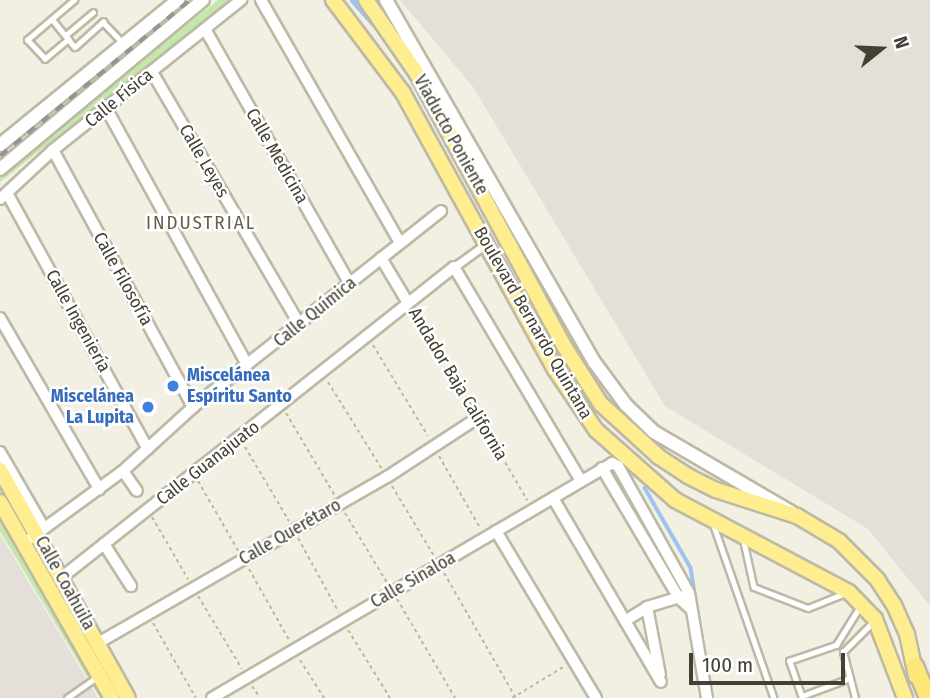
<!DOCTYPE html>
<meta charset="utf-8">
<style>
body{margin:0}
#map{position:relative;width:930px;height:698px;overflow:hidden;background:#f2f0e3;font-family:"Fira Sans Condensed",sans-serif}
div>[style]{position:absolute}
.industrial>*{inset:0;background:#e4e0d9}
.green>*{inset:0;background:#c4e8ab}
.stream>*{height:3.5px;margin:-1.75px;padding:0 1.75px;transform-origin:1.75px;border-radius:1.75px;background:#9dc4f1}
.canal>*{height:10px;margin:-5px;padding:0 5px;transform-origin:5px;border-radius:5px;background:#9dc4f1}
.path>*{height:2px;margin-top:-1px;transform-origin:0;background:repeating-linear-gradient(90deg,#c0b797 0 3.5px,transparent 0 7px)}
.roads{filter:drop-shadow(2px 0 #beb9a6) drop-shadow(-2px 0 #beb9a6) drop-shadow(0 2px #beb9a6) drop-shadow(0 -2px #beb9a6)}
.service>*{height:4.5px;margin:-2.25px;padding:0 2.25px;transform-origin:2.25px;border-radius:2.25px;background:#fff}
.pedestrian>*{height:7px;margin:-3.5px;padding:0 3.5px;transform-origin:3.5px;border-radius:3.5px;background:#fff}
.minor>*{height:10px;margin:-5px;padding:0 5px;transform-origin:5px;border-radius:5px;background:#fff}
.tertiary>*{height:12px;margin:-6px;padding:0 6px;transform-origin:6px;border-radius:6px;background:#fff}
.primary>*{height:14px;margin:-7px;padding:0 7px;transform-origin:7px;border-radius:7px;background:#ffee90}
.trunk>*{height:16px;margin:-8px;padding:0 8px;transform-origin:8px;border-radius:8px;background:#ffe679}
.rail>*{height:3.5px;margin-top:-1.75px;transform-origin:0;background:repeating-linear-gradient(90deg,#949494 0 9px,transparent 0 18px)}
.dots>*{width:19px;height:19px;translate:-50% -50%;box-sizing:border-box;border:4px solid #fff;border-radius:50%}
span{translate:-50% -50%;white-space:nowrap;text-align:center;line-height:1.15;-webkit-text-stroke:5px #fff;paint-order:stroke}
.street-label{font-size:18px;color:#444033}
.shop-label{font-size:18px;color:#366cbe;font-weight:700}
.left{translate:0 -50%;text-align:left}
.right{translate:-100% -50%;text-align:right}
.neighbourhood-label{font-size:19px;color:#675f4a;letter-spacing:2px}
.north{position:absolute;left:846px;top:14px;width:70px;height:70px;-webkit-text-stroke:5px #fff;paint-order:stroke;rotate:72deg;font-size:19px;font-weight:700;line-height:28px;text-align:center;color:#444033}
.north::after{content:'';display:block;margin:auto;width:24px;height:32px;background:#444033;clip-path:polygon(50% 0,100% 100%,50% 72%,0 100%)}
.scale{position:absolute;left:689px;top:653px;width:156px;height:32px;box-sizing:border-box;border:4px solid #444033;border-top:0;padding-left:9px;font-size:21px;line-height:24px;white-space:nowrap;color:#444033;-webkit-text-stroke:5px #fff;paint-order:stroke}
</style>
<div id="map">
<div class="industrial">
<div style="clip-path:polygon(400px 0,930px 0,930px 606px,868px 529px,665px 406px,473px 87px)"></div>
<div style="clip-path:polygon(0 534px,98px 698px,0 698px)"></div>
</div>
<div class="green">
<div style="clip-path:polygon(218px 0,230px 0,0 182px,0 174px)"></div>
<div style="clip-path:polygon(0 480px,125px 698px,100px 698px,0 531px)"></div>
</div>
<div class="stream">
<div style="left:645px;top:488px;width:92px;rotate:60.1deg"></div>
<div style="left:691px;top:568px;width:115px;rotate:81deg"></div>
</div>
<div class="canal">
<div style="left:355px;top:0;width:30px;rotate:48deg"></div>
</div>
<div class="path">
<div style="left:414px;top:313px;width:113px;rotate:58deg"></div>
<div style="left:373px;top:345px;width:106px;rotate:58.9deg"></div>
<div style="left:328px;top:382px;width:102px;rotate:58.2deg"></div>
<div style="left:286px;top:413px;width:96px;rotate:59.4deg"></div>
<div style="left:484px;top:426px;width:86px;rotate:59.8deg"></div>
<div style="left:245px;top:447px;width:86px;rotate:59.3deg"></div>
<div style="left:439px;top:456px;width:83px;rotate:60.3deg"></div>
<div style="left:198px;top:481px;width:82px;rotate:60deg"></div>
<div style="left:392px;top:486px;width:82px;rotate:59deg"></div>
<div style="left:345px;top:513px;width:82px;rotate:59deg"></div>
<div style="left:152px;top:517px;width:72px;rotate:59.9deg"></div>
<div style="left:298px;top:538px;width:85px;rotate:61.3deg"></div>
<div style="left:249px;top:569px;width:81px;rotate:60.6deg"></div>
<div style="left:444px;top:573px;width:144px;rotate:60.1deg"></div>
<div style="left:198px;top:596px;width:85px;rotate:58.9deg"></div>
<div style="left:397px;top:599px;width:115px;rotate:59.6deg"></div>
<div style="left:153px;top:623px;width:86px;rotate:60.2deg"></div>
<div style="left:348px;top:630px;width:80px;rotate:58.3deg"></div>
<div style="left:300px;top:660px;width:45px;rotate:57.7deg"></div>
<div style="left:252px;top:686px;width:14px;rotate:56deg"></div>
<div style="left:512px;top:698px;width:62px;rotate:-31.1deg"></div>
</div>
<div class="roads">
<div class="service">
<div style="left:52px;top:19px;width:36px;rotate:51deg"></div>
<div style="left:75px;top:47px;width:38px;rotate:-42deg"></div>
<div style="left:103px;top:22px;width:28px;rotate:46deg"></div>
<div style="left:66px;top:35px;width:35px;rotate:-40deg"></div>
<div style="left:69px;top:39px;width:31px;rotate:140deg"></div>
<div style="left:45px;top:59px;width:26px;rotate:-133deg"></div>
<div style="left:27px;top:40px;width:62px;rotate:-40.4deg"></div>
<div style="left:713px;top:523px;width:185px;rotate:70.8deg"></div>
<div style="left:744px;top:542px;width:46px;rotate:77.5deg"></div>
<div style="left:754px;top:587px;width:58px;rotate:21.3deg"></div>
<div style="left:808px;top:608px;width:38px;rotate:-22deg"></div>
<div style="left:802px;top:696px;width:51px;rotate:-20.6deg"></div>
<div style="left:67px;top:698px;width:35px;rotate:-35deg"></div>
<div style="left:802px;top:698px;width:39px;rotate:-109deg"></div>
<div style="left:789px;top:661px;width:50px;rotate:-18.8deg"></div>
<div style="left:836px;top:645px;width:44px;rotate:-58.1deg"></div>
<div style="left:855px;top:698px;width:48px;rotate:-104.6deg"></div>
<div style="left:843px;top:652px;width:42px;rotate:-45deg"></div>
</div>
<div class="pedestrian">
<div style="left:454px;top:267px;width:39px;rotate:-36deg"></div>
</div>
<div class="minor">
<div style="left:261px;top:0;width:280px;rotate:60.2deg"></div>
<div style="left:205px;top:29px;width:293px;rotate:60.4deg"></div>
<div style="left:152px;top:72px;width:292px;rotate:59.7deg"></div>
<div style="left:106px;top:108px;width:293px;rotate:61.2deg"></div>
<div style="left:53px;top:150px;width:293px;rotate:61.4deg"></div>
<div style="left:7px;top:193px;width:292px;rotate:61.2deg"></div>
<div style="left:0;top:199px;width:72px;rotate:-42.8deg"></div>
<div style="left:53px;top:150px;width:241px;rotate:-38.6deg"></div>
<div style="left:381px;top:258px;width:52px;rotate:59deg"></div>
<div style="left:0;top:318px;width:198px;rotate:59.9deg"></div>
<div style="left:0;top:452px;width:88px;rotate:59.9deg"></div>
<div style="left:602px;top:468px;width:151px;rotate:59.4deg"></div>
<div style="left:679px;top:598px;width:16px;rotate:43deg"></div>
<div style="left:123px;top:471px;width:24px;rotate:55deg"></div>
<div style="left:553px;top:498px;width:213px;rotate:59.6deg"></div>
<div style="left:496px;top:531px;width:195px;rotate:59.1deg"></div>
<div style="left:31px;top:538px;width:114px;rotate:-36.1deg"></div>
<div style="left:123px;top:471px;width:95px;rotate:-42.4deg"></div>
<div style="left:193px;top:407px;width:316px;rotate:-38.3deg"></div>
<div style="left:104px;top:544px;width:50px;rotate:57.3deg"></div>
<div style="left:61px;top:578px;width:501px;rotate:-38.36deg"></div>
<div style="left:454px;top:267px;width:249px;rotate:59.3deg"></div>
<div style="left:647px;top:607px;width:69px;rotate:79.2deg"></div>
<div style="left:625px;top:621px;width:26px;rotate:-32deg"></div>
<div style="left:647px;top:607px;width:37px;rotate:-17deg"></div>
<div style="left:98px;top:643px;width:333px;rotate:-29.9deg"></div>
<div style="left:387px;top:477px;width:110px;rotate:-33.1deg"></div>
<div style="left:212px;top:698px;width:464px;rotate:-30.4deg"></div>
<div style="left:612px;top:463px;width:7px;rotate:27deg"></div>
<div style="left:618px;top:466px;width:145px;rotate:60.8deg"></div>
<div style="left:689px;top:593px;width:107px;rotate:80.3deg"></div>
</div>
<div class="tertiary">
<div style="left:386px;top:0;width:419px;rotate:60.1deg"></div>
<div style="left:595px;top:363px;width:52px;rotate:53.6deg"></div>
<div style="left:626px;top:405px;width:39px;rotate:44deg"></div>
<div style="left:654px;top:432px;width:159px;rotate:30.3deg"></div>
<div style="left:0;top:145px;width:230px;rotate:-39.2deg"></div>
<div style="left:0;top:169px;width:264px;rotate:-39.8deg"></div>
</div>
<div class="primary">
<div style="left:333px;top:0;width:116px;rotate:53deg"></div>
<div style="left:403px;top:93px;width:314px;rotate:61.2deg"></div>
<div style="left:554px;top:368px;width:75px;rotate:55.9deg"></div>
<div style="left:596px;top:430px;width:106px;rotate:41.5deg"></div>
<div style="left:675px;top:500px;width:197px;rotate:27.9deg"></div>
<div style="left:849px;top:592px;width:37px;rotate:46deg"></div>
<div style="left:875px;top:619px;width:85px;rotate:69.2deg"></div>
<div style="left:366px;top:0;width:90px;rotate:55.4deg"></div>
<div style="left:417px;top:74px;width:309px;rotate:61.6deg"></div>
<div style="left:564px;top:346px;width:69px;rotate:57.5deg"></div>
<div style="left:601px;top:404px;width:79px;rotate:42.4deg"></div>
<div style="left:659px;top:457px;width:35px;rotate:33deg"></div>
<div style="left:688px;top:476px;width:31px;rotate:27deg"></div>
<div style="left:716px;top:490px;width:85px;rotate:17.8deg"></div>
<div style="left:797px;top:516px;width:49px;rotate:30.8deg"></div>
<div style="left:839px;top:541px;width:54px;rotate:45deg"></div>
<div style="left:877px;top:579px;width:31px;rotate:57deg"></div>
<div style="left:894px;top:605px;width:32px;rotate:66deg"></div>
<div style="left:907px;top:634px;width:43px;rotate:77.9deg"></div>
<div style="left:0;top:470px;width:261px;rotate:60.7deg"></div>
<div style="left:0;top:502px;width:226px;rotate:60.3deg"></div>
</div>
<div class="trunk">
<div style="left:915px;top:666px;width:35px;rotate:68deg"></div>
</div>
</div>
<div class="rail">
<div style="left:0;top:156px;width:246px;rotate:-39.4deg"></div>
</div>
<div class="dots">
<div style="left:173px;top:386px;background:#3f7fe0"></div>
<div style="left:148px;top:407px;background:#3f7fe0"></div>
</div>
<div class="street-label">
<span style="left:119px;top:98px;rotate:-39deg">Calle Física</span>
<span style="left:451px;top:135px;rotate:61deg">Viaducto Poniente</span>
<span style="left:277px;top:156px;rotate:60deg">Calle Medicina</span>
<span style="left:204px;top:161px;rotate:60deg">Calle Leyes</span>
<span style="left:123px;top:279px;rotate:61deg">Calle Filosofía</span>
<span style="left:315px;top:312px;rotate:-39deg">Calle Química</span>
<span style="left:78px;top:321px;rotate:61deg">Calle Ingeniería</span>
<span style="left:533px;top:323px;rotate:60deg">Boulevard Bernardo Quintana</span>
<span style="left:458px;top:384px;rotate:59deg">Andador Baja California</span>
<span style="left:208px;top:463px;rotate:-38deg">Calle Guanajuato</span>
<span style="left:290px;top:532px;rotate:-30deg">Calle Querétaro</span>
<span style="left:413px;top:580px;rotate:-30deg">Calle Sinaloa</span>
<span style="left:65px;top:583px;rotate:61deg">Calle Coahuila</span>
</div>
<div class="shop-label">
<span class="left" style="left:187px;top:386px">Miscelánea<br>Espíritu Santo</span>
<span class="right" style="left:134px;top:407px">Miscelánea<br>La Lupita</span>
</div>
<div class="neighbourhood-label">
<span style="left:201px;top:223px">INDUSTRIAL</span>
</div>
<div class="north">N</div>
<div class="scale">100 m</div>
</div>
